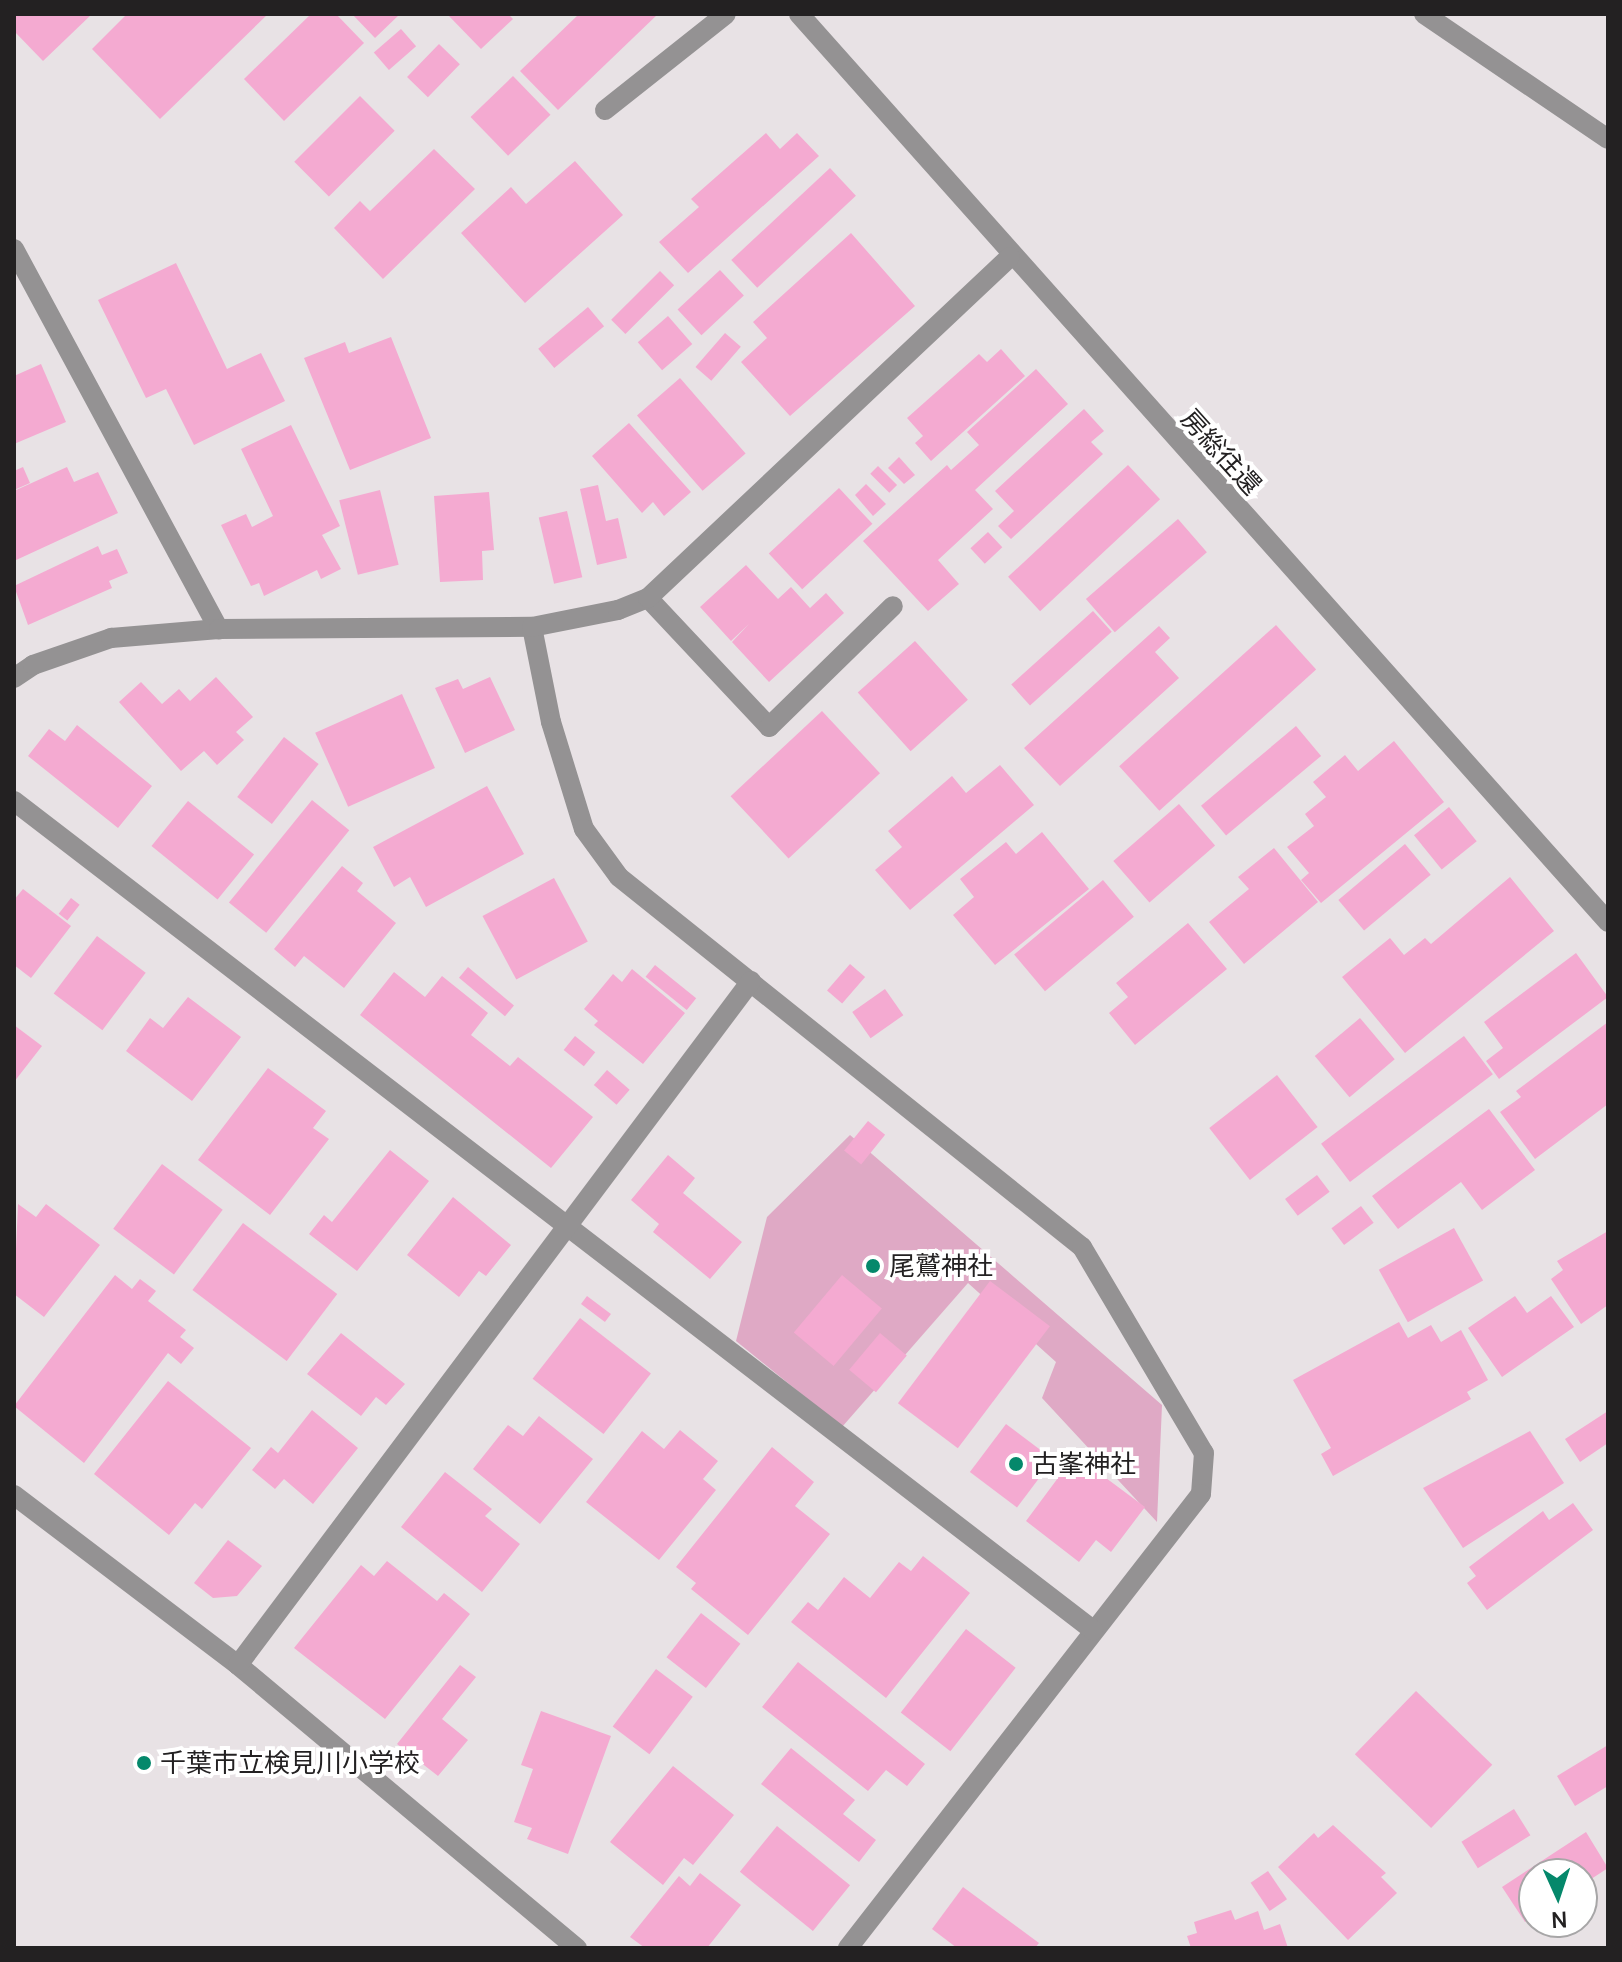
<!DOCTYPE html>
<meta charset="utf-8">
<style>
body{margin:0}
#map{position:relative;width:1622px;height:1962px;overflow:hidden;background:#e8e2e5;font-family:Manrope,"Noto Sans JP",sans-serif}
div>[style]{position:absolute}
.green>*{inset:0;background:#dfa9c5}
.building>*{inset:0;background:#f4aad1;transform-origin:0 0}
.minor>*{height:20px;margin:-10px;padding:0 10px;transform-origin:10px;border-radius:10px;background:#949293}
.dots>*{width:22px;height:22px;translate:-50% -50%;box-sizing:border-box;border:4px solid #fff;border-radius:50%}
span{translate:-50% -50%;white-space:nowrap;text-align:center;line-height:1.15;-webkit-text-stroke:8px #fff;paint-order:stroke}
.street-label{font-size:26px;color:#232122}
.poi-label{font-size:26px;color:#232122}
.left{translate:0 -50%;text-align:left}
.frame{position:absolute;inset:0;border:16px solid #232122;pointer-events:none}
.north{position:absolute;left:1518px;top:1858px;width:80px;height:80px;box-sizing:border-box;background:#fff;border:2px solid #a7a6a7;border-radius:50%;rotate:177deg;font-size:22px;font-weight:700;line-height:32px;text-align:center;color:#232122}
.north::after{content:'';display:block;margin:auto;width:28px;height:36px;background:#05886b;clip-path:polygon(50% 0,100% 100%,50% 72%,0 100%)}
</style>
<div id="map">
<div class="green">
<div style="clip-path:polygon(850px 1135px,1162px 1405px,1157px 1522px,1042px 1398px,1056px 1362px,968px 1283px,842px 1427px,736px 1341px,767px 1217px)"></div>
</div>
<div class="building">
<div style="clip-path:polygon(14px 14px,92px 14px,43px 61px,14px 31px)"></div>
<div style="clip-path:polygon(127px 14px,268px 14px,160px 119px,92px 49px)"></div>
<div style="clip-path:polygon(311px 14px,336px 14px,364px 43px,284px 121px,244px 79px)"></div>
<div style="clip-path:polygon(352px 14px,400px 14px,375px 38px)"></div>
<div style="clip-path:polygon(447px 14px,508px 14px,513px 19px,481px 49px)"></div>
<div style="clip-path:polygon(579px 14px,658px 14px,558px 110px,520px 71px)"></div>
<div style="left:401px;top:29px;width:23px;height:36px;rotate:49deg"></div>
<div style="left:439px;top:44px;width:29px;height:46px;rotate:44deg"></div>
<div style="left:513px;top:76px;width:54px;height:59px;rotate:46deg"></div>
<div style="left:360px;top:96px;width:49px;height:93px;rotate:45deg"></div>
<div style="clip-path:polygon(766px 133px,780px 149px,797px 133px,819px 156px,688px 273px,659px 242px,699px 207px,691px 199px)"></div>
<div style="clip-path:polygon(434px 149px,475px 189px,383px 279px,334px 228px,360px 201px,370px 211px)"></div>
<div style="clip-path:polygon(575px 161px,623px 215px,525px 303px,461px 233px,511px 187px,526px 204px)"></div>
<div style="left:830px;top:168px;width:38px;height:135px;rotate:47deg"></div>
<div style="clip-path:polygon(851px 233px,915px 306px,790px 416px,741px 362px,767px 338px,753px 322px)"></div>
<div style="clip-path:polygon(176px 263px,227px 369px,261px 353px,285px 401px,194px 445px,166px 389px,146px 398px,98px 300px)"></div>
<div style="left:720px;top:270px;width:35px;height:58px;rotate:47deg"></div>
<div style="left:660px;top:271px;width:20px;height:69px;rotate:45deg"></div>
<div style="left:588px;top:307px;width:25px;height:65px;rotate:50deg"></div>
<div style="left:668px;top:316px;width:37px;height:40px;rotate:49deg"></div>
<div style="left:725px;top:333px;width:21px;height:45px;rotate:41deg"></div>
<div style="clip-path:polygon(391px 337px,431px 438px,350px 470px,304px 358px,345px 342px,349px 353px)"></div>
<div style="clip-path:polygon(1001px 349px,1025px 376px,931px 461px,915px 443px,923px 436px,907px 418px,979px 354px,987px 362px)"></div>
<div style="clip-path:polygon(41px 364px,66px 422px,14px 444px,14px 376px)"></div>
<div style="clip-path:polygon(1036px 369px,1068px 404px,975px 490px,993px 509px,938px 560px,959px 584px,928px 611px,863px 541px,947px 465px,951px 470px,979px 445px,967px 432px)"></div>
<div style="left:680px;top:378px;width:100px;height:57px;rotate:49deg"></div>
<div style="clip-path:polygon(1084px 409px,1104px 431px,1091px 442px,1103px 454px,1011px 539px,998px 526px,1014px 511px,995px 491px)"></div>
<div style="clip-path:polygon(629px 423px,691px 492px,664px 516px,653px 502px,642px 513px,592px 456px)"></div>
<div style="clip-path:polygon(291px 425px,340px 526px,322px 535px,341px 569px,321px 579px,317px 570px,264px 596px,259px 583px,251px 586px,221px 525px,246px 514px,252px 527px,273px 516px,241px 449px)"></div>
<div style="clip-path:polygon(899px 457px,915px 475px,904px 484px,888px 468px)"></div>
<div style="left:1128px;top:465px;width:47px;height:164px;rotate:47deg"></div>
<div style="left:878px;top:466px;width:27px;height:11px;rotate:45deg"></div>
<div style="clip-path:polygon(23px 467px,30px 483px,14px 490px,14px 471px)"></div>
<div style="clip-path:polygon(67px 467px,74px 482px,98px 472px,118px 513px,14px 561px,14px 491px)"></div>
<div style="clip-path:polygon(866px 484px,886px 504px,873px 516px,855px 495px)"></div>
<div style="clip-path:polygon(598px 485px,606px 521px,618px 518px,627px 558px,597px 565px,580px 489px)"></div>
<div style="left:839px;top:488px;width:49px;height:96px;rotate:47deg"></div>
<div style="left:380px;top:490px;width:77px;height:42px;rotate:76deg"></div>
<div style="clip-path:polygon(489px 492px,494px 550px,482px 551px,483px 580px,440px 582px,434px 496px)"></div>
<div style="left:567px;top:511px;width:68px;height:29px;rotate:77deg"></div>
<div style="left:1178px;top:519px;width:44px;height:122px;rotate:49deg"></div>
<div style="left:988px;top:532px;width:21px;height:24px;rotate:47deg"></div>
<div style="clip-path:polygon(98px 546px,102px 555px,117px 549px,128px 573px,109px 581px,112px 588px,28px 625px,14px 586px)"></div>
<div style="clip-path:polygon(746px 565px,778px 599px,791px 587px,810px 608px,826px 593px,844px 613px,769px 682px,732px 642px,749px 624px,731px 641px,700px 607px)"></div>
<div style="left:1093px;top:611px;width:28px;height:110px;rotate:48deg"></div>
<div style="left:1276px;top:625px;width:60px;height:211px;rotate:48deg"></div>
<div style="clip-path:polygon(1159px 626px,1170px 638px,1155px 652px,1179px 678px,1060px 786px,1024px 748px)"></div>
<div style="left:915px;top:641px;width:79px;height:77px;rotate:48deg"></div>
<div style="clip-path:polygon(216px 677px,253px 717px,236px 732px,244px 740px,217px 765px,204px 751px,181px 771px,119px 702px,141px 682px,162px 704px,179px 689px,190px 701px)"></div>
<div style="clip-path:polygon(490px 677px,515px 730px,465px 753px,435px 688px,458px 679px,463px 689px)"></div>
<div style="left:402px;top:694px;width:81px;height:95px;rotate:66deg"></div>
<div style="left:822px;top:711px;width:85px;height:125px;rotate:47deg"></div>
<div style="clip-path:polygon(77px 725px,152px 786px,118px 828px,28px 756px,49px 729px,65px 741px)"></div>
<div style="left:1296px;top:726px;width:39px;height:124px;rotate:50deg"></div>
<div style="left:284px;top:737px;width:44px;height:76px;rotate:38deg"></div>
<div style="clip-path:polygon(1394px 741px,1444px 802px,1321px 903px,1301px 880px,1309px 873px,1287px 847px,1314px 826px,1305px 814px,1326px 797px,1313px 782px,1345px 755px,1358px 771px)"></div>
<div style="clip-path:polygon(1000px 765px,1034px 805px,910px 910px,875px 870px,902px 847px,888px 831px,952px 776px,966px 793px)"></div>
<div style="clip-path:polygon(487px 786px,524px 854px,426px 907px,410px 877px,394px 887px,373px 847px)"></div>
<div style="left:312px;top:800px;width:48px;height:132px;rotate:39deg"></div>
<div style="left:188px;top:801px;width:85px;height:58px;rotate:39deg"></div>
<div style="left:1179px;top:804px;width:55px;height:87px;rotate:49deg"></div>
<div style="left:1449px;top:807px;width:44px;height:45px;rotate:51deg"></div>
<div style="clip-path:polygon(1042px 832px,1089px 889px,995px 965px,953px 915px,974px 897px,960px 879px,1006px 842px,1016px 854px)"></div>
<div style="left:1405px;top:844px;width:40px;height:87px;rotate:50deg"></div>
<div style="clip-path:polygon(1274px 848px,1318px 902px,1244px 964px,1209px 922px,1249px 889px,1238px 877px)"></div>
<div style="clip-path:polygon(342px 866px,363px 883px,357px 891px,396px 923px,344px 988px,304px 956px,295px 967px,274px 949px)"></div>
<div style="clip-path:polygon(1510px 877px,1554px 931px,1405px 1053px,1342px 977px,1390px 938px,1404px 955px,1425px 938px,1431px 944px)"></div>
<div style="left:554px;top:878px;width:72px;height:81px;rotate:62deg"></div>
<div style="left:1103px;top:880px;width:48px;height:116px;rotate:50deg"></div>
<div style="clip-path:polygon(23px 889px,71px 926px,31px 978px,14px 965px,14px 900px)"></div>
<div style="left:71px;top:898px;width:11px;height:20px;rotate:38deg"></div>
<div style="clip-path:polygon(1188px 923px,1227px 969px,1135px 1045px,1109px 1013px,1128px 997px,1116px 983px)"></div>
<div style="left:97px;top:936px;width:61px;height:72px;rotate:37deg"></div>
<div style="clip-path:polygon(1576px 953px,1608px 997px,1499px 1079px,1486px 1061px,1503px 1048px,1484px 1022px)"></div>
<div style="left:850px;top:964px;width:20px;height:35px;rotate:41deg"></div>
<div style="left:655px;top:965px;width:53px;height:15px;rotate:39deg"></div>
<div style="left:468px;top:967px;width:60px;height:14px;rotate:40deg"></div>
<div style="clip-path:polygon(632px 969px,685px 1013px,643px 1064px,594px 1025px,598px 1021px,584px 1009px,613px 974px,622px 982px)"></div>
<div style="clip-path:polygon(394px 972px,425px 997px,442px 976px,488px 1013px,471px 1035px,510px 1066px,518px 1057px,593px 1117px,551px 1168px,360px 1015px)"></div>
<div style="left:885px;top:989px;width:32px;height:40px;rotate:55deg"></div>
<div style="clip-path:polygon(188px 997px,241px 1037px,192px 1101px,126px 1051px,150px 1018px,163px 1028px)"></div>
<div style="left:1360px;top:1018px;width:54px;height:59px;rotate:50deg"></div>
<div style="clip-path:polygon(1608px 1022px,1608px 1104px,1535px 1159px,1500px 1112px,1521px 1097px,1516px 1091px)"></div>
<div style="clip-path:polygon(14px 1025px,42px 1046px,14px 1082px)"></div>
<div style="left:575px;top:1036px;width:26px;height:18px;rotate:39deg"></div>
<div style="left:1464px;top:1036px;width:48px;height:179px;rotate:53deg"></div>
<div style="clip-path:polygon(268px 1068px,326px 1111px,313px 1128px,329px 1139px,270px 1215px,198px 1160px)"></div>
<div style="left:607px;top:1070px;width:30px;height:20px;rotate:41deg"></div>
<div style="left:1277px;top:1075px;width:66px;height:86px;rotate:52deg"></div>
<div style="clip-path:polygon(1489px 1109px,1535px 1170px,1482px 1210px,1461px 1182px,1398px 1229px,1372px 1196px)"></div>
<div style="left:868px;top:1121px;width:22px;height:38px;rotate:39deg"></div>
<div style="clip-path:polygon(390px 1150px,429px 1181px,357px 1271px,309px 1234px,324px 1215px,332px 1222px)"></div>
<div style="clip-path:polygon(668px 1155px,695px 1178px,683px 1193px,742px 1242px,710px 1279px,653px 1232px,659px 1224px,631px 1200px)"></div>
<div style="left:162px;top:1164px;width:76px;height:81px;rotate:37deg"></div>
<div style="left:1317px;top:1175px;width:21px;height:40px;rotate:53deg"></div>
<div style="clip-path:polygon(453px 1197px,511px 1245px,486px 1276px,479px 1271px,459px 1297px,407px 1255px)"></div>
<div style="clip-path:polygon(18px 1204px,36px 1217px,46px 1204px,100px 1245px,44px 1317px,14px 1294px)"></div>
<div style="left:1361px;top:1206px;width:21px;height:37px;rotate:53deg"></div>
<div style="left:243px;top:1223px;width:118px;height:84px;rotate:37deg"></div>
<div style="left:1454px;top:1228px;width:60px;height:86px;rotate:61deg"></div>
<div style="clip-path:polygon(1608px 1231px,1608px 1305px,1581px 1324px,1551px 1279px,1563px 1270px,1557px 1261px)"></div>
<div style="clip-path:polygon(115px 1275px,132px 1289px,140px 1279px,156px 1291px,148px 1301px,186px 1330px,180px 1337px,194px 1348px,181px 1364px,168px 1353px,84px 1463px,14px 1406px)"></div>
<div style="left:842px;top:1275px;width:52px;height:75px;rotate:40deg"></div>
<div style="left:990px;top:1281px;width:75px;height:153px;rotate:37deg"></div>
<div style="left:587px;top:1296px;width:30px;height:10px;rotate:37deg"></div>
<div style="clip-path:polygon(1515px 1296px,1527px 1313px,1551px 1296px,1574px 1327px,1502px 1377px,1468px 1328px)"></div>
<div style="left:580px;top:1318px;width:90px;height:77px;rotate:38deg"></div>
<div style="clip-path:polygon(1399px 1322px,1408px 1338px,1431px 1325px,1441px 1342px,1461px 1330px,1488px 1380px,1467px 1392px,1471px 1399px,1333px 1476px,1321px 1454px,1331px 1448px,1293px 1380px)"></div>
<div style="clip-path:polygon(341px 1333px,405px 1384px,386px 1405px,376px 1397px,361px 1416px,307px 1374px)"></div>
<div style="left:880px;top:1333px;width:35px;height:48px;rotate:40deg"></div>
<div style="clip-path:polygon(168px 1381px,251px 1448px,202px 1509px,195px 1503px,169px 1535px,94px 1474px)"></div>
<div style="clip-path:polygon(312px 1410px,358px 1448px,313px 1504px,284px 1479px,275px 1489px,252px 1470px,271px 1447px,278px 1453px)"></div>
<div style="clip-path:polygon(1608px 1411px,1608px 1443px,1580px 1462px,1565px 1439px)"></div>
<div style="clip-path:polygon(539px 1416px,593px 1459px,540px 1524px,473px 1469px,508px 1425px,523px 1436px)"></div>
<div style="left:1006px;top:1424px;width:59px;height:60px;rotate:37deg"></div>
<div style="clip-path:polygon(680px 1430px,718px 1461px,703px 1479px,716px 1490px,659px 1560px,586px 1502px,642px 1431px,664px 1449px)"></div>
<div style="clip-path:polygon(1530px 1431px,1564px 1483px,1463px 1548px,1423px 1488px)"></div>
<div style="clip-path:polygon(772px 1447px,814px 1482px,795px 1506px,830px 1534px,748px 1635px,691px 1589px,696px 1583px,676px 1567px)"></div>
<div style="clip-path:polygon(1075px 1455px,1145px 1507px,1111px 1552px,1096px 1540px,1079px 1562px,1026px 1521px)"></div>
<div style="clip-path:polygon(445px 1472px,492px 1509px,485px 1516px,520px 1544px,482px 1592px,401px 1527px)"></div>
<div style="clip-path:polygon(1573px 1503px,1593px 1530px,1487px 1610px,1467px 1583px,1476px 1576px,1469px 1567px,1543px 1511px,1549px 1520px)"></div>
<div style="clip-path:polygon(228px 1540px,262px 1566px,237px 1596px,213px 1598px,194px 1583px)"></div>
<div style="clip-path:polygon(923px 1556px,970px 1593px,886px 1698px,791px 1622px,808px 1602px,818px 1610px,844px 1577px,870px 1598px,899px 1562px,911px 1571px)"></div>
<div style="clip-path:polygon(387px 1561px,437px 1601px,444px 1593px,470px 1614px,385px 1719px,294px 1648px,361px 1565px,374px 1576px)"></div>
<div style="left:701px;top:1613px;width:50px;height:56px;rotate:38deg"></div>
<div style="left:966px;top:1629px;width:63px;height:106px;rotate:38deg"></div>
<div style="clip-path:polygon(798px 1662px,925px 1764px,907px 1786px,886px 1770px,868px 1791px,762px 1707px)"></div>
<div style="clip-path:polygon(460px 1665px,476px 1677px,442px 1719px,468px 1740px,438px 1776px,397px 1744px)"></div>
<div style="left:656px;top:1669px;width:46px;height:72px;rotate:37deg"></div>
<div style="left:1416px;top:1691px;width:106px;height:88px;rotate:44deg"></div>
<div style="clip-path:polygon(541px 1711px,611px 1736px,568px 1854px,527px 1839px,532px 1828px,514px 1822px,533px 1769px,521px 1765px)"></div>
<div style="clip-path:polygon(1608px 1745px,1608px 1786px,1575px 1806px,1557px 1776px)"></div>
<div style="clip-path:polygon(791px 1748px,855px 1800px,843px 1814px,876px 1840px,859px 1862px,761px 1784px)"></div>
<div style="clip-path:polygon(673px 1766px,734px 1815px,693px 1865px,684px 1858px,663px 1885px,610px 1842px)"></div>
<div style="left:1514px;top:1809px;width:31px;height:62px;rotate:58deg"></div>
<div style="clip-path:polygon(1333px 1825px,1386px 1873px,1381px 1877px,1397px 1893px,1348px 1940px,1278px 1867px,1314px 1833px,1318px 1838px)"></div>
<div style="left:777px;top:1826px;width:94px;height:59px;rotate:39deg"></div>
<div style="clip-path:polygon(1586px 1832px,1608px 1868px,1582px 1885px,1582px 1874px,1534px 1874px,1534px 1916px,1525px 1922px,1502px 1887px)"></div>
<div style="left:1268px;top:1871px;width:34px;height:21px;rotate:56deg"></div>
<div style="clip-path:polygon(700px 1873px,741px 1905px,707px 1948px,645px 1948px,630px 1937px,679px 1876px,690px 1886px)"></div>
<div style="clip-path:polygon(963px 1887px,1039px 1943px,1035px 1948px,957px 1948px,932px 1929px)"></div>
<div style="clip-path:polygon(1231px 1910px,1235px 1920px,1258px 1911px,1264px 1930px,1280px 1924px,1288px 1948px,1191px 1948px,1187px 1936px,1197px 1933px,1194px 1922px)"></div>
</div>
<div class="minor">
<div style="left:799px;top:14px;width:1216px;rotate:48.3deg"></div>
<div style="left:1424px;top:14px;width:222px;rotate:34.2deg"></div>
<div style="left:605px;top:110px;width:154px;rotate:-38.4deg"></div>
<div style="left:14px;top:249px;width:432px;rotate:61.7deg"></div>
<div style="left:648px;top:598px;width:177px;rotate:46.8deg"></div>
<div style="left:769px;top:727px;width:173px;rotate:-44.3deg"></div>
<div style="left:532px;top:627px;width:97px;rotate:78.7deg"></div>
<div style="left:551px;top:722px;width:112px;rotate:72.9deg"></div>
<div style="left:584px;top:829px;width:59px;rotate:53.9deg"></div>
<div style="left:619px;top:877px;width:593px;rotate:38.63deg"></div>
<div style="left:1082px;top:1247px;width:239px;rotate:59.4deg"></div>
<div style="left:1204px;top:1453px;width:41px;rotate:94.2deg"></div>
<div style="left:1201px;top:1494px;width:575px;rotate:127.87deg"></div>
<div style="left:14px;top:678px;width:23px;rotate:-34deg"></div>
<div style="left:33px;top:665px;width:83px;rotate:-19.1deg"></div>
<div style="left:111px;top:638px;width:108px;rotate:-4.8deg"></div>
<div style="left:219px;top:629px;width:313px;rotate:-0.4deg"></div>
<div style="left:532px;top:627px;width:88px;rotate:-11.2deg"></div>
<div style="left:618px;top:610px;width:32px;rotate:-22deg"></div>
<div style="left:648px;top:598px;width:497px;rotate:-43.3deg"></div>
<div style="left:14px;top:801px;width:1361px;rotate:37.54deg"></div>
<div style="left:14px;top:1495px;width:281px;rotate:37.2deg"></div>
<div style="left:238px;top:1665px;width:442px;rotate:39.9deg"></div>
<div style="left:238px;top:1665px;width:855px;rotate:-53.13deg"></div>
</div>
<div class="dots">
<div style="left:873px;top:1266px;background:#05886b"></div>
<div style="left:1016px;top:1464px;background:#05886b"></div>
<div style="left:144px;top:1763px;background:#05886b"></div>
</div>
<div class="street-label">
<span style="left:1221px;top:452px;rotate:48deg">房総往還</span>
</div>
<div class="poi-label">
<span class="left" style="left:889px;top:1266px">尾鷲神社</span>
<span class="left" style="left:1032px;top:1464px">古峯神社</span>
<span class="left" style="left:160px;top:1763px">千葉市立検見川小学校</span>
</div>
<div class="frame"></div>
<div class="north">N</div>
</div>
